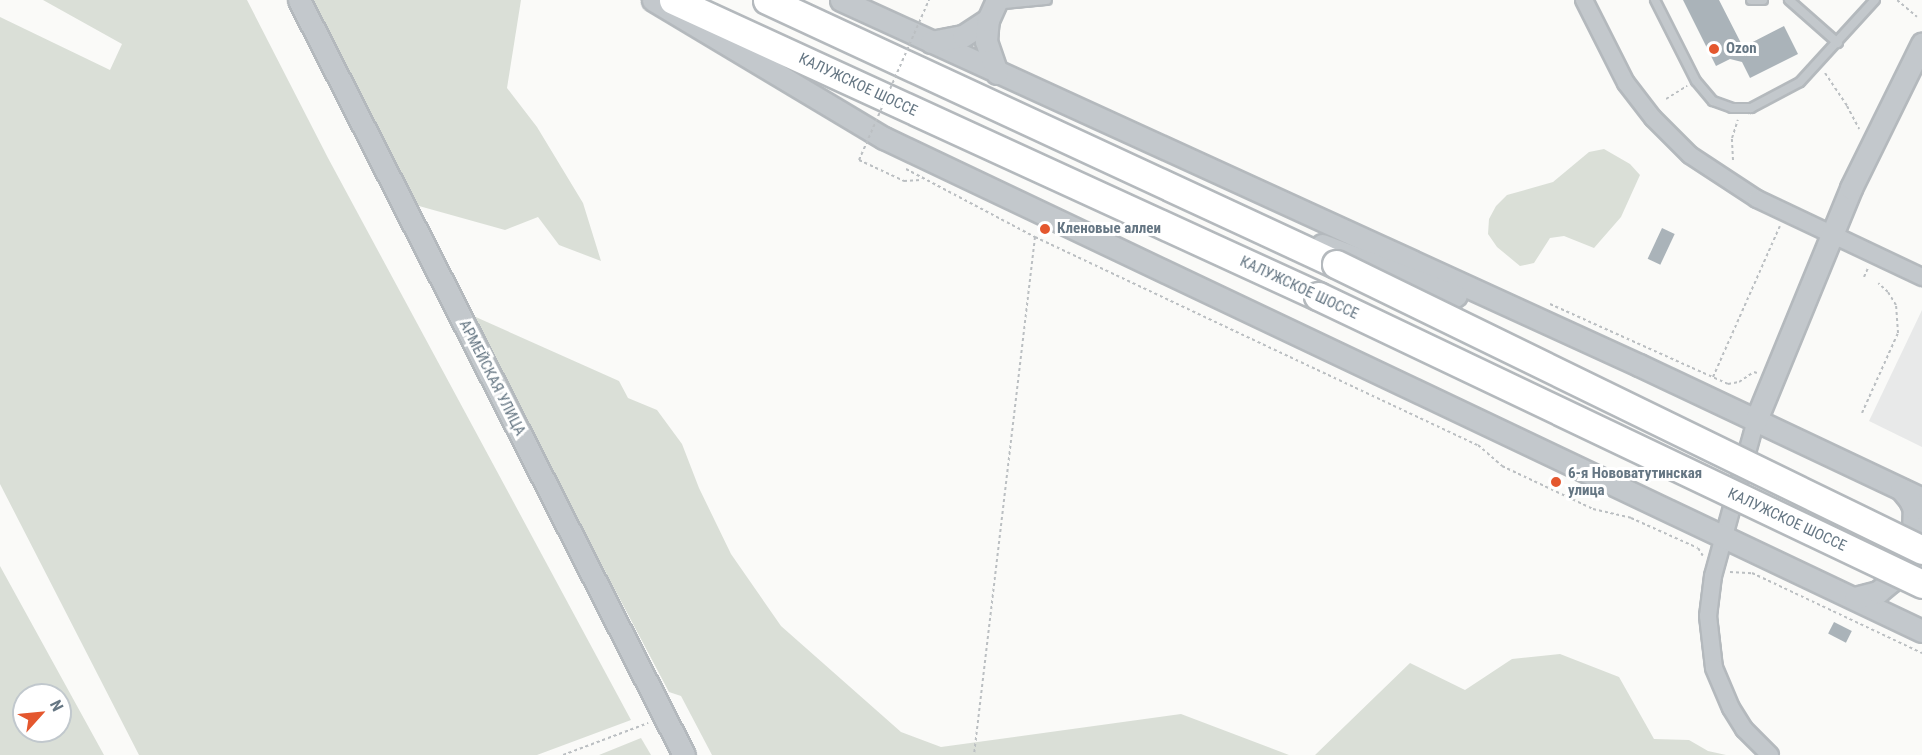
<!DOCTYPE html>
<meta charset="utf-8">
<style>
body{margin:0}
#map{position:relative;width:1922px;height:755px;overflow:hidden;background:#fafaf8;font-family:"Roboto Condensed",sans-serif}
div>[style]{position:absolute}
.built>*{inset:0;background:#e8e9e9}
.green>*{inset:0;background:#dadfd7}
.building>*{inset:0;background:#aab3b9;transform-origin:0 0}
.path>*{height:2px;margin-top:-1px;transform-origin:0;background:repeating-linear-gradient(90deg,#bbbfc2 0 3px,transparent 0 6px)}
.roads{filter:drop-shadow(2px 0 #b4b9bd) drop-shadow(-2px 0 #b4b9bd) drop-shadow(0 2px #b4b9bd) drop-shadow(0 -2px #b4b9bd)}
.service>*{height:8px;margin:-4px;padding:0 4px;transform-origin:4px;border-radius:4px;background:#c3c8cc}
.minor>*{height:16px;margin:-8px;padding:0 8px;transform-origin:8px;border-radius:8px;background:#c3c8cc}
.tertiary>*{height:21px;margin:-10.5px;padding:0 10.5px;transform-origin:10.5px;border-radius:10.5px;background:#c3c8cc}
.trunk>*{height:27px;margin:-13.5px;padding:0 13.5px;transform-origin:13.5px;border-radius:13.5px;background:#fff}
.path-bridge>*{height:2px;margin-top:-1px;transform-origin:0;background:repeating-linear-gradient(90deg,#bbbfc2 0 3px,transparent 0 6px)}
.bridges{filter:drop-shadow(2px 0 #b4b9bd) drop-shadow(-2px 0 #b4b9bd) drop-shadow(0 2px #b4b9bd) drop-shadow(0 -2px #b4b9bd)}
.trunk-bridge>*{height:27px;margin:-13.5px;padding:0 13.5px;transform-origin:13.5px;border-radius:13.5px;background:#fff}
.dots>*{width:16px;height:16px;translate:-50% -50%;box-sizing:border-box;border:3px solid #fff;border-radius:50%}
span{translate:-50% -50%;white-space:nowrap;text-align:center;line-height:1.15;-webkit-text-stroke:6px #fff;paint-order:stroke}
.poi-label{font-size:15px;color:#657683;font-weight:700}
.left{translate:0 -50%;text-align:left}
.street-label{font-size:15px;color:#657683}
.north{position:absolute;left:12px;top:683px;width:60px;height:60px;box-sizing:border-box;background:#fff;border:2px solid #c1c8cd;border-radius:50%;rotate:63deg;font-size:16px;font-weight:700;line-height:24px;text-align:center;color:#657683}
.north::after{content:'';display:block;margin:auto;width:21px;height:27px;background:#e4572e;clip-path:polygon(50% 0,100% 100%,50% 72%,0 100%)}
</style>
<div id="map">
<div class="built">
<div style="clip-path:polygon(1922px 310px,1922px 447px,1869px 421px)"></div>
</div>
<div class="green">
<div style="clip-path:polygon(43px 0,247px 0,328px 158px,631px 720px,537px 755px,139px 755px,0 484px,0 17px,110px 70px,122px 44px)"></div>
<div style="clip-path:polygon(304px 0,521px 0,507px 88px,537px 127px,583px 203px,601px 261px,559px 245px,538px 217px,505px 230px,419px 206px,398px 190px)"></div>
<div style="clip-path:polygon(1604px 149px,1630px 164px,1640px 175px,1621px 217px,1594px 248px,1564px 236px,1550px 238px,1534px 263px,1520px 266px,1497px 247px,1488px 234px,1489px 219px,1496px 206px,1507px 195px,1553px 182px,1589px 152px)"></div>
<div style="clip-path:polygon(469px 314px,619px 381px,628px 398px,657px 410px,682px 444px,699px 488px,731px 554px,781px 626px,901px 732px,941px 747px,1181px 714px,1289px 755px,712px 755px,681px 696px,669px 692px)"></div>
<div style="clip-path:polygon(evenodd,0 566px,104px 755px,0 755px,0 566px,24px 695px,60px 695px,60px 731px,24px 731px,24px 695px)"></div>
<div style="clip-path:polygon(1560px 654px,1619px 677px,1654px 739px,1689px 740px,1708px 751px,1726px 755px,1315px 755px,1410px 663px,1465px 690px,1512px 659px)"></div>
<div style="clip-path:polygon(641px 738px,651px 755px,599px 755px)"></div>
</div>
<div class="building">
<div style="clip-path:polygon(1683px 0,1719px 0,1743px 47px,1784px 26px,1798px 54px,1750px 78px,1742px 62px,1730px 59px,1716px 66px)"></div>
<div style="left:1662px;top:228px;width:14px;height:34px;rotate:25deg"></div>
<div style="left:1834px;top:622px;width:20px;height:13px;rotate:27deg"></div>
</div>
<div class="path">
<div style="left:928px;top:0;width:1px"></div>
<div style="left:1897px;top:0;width:26px;rotate:40deg"></div>
<div style="left:1825px;top:73px;width:40px;rotate:56deg"></div>
<div style="left:1847px;top:106px;width:26px;rotate:62deg"></div>
<div style="left:1666px;top:99px;width:25px;rotate:-32deg"></div>
<div style="left:859px;top:160px;width:50px;rotate:25deg"></div>
<div style="left:904px;top:181px;width:17px;rotate:-3deg"></div>
<div style="left:1733px;top:160px;width:22px;rotate:-93deg"></div>
<div style="left:1732px;top:138px;width:19px;rotate:-72deg"></div>
<div style="left:906px;top:169px;width:146px;rotate:27.8deg"></div>
<div style="left:1035px;top:237px;width:522px;rotate:96.72deg"></div>
<div style="left:1035px;top:237px;width:489px;rotate:25.2deg"></div>
<div style="left:1478px;top:445px;width:32px;rotate:41deg"></div>
<div style="left:1502px;top:466px;width:101px;rotate:25.3deg"></div>
<div style="left:1593px;top:509px;width:39px;rotate:13deg"></div>
<div style="left:1631px;top:518px;width:73px;rotate:24.1deg"></div>
<div style="left:1698px;top:548px;width:9px;rotate:58deg"></div>
<div style="left:1864px;top:277px;width:10px;rotate:-66deg"></div>
<div style="left:1550px;top:304px;width:195px;rotate:24.2deg"></div>
<div style="left:1728px;top:384px;width:11px;rotate:-10deg"></div>
<div style="left:1739px;top:382px;width:18px;rotate:-34deg"></div>
<div style="left:1754px;top:372px;width:3px;rotate:18deg"></div>
<div style="left:1713px;top:377px;width:165px;rotate:-66.1deg"></div>
<div style="left:1862px;top:413px;width:88px;rotate:-65.8deg"></div>
<div style="left:1898px;top:333px;width:28px;rotate:-94deg"></div>
<div style="left:1896px;top:305px;width:15px;rotate:-122deg"></div>
<div style="left:1888px;top:292px;width:13px;rotate:-138deg"></div>
<div style="left:1730px;top:572px;width:22px;rotate:3deg"></div>
<div style="left:1752px;top:573px;width:188px;rotate:25.2deg"></div>
<div style="left:563px;top:755px;width:91px;rotate:-20.6deg"></div>
</div>
<div class="roads">
<div class="service">
<div style="left:1655px;top:0;width:91px;rotate:63.2deg"></div>
<div style="left:1696px;top:81px;width:26px;rotate:50deg"></div>
<div style="left:1713px;top:101px;width:20px;rotate:20deg"></div>
<div style="left:1732px;top:108px;width:19px"></div>
<div style="left:1751px;top:108px;width:55px;rotate:-28deg"></div>
<div style="left:1800px;top:82px;width:111px;rotate:-47.6deg"></div>
<div style="left:1751px;top:0;width:12px"></div>
<div style="left:1789px;top:0;width:65px;rotate:41.3deg"></div>
<div style="left:995px;top:5px;width:52px;rotate:-5.5deg"></div>
</div>
<div class="minor">
<div style="left:1584px;top:0;width:93px;rotate:63.2deg"></div>
<div style="left:1626px;top:83px;width:44px;rotate:52.4deg"></div>
<div style="left:1653px;top:118px;width:52px;rotate:45deg"></div>
<div style="left:1690px;top:155px;width:80px;rotate:33.3deg"></div>
<div style="left:1757px;top:199px;width:183px;rotate:25.3deg"></div>
<div style="left:1756px;top:420px;width:162px;rotate:105.4deg"></div>
<div style="left:1713px;top:576px;width:40px;rotate:97.1deg"></div>
<div style="left:1708px;top:616px;width:52px;rotate:83.4deg"></div>
<div style="left:1714px;top:668px;width:43px;rotate:67deg"></div>
<div style="left:1731px;top:708px;width:25px;rotate:58deg"></div>
<div style="left:1744px;top:729px;width:37px;rotate:45deg"></div>
</div>
<div class="tertiary">
<div style="left:299px;top:0;width:847px;rotate:62.98deg"></div>
<div style="left:653px;top:0;width:269px;rotate:30.9deg"></div>
<div style="left:884px;top:138px;width:1149px;rotate:25.41deg"></div>
<div style="left:841px;top:0;width:878px;rotate:24.58deg"></div>
<div style="left:1639px;top:365px;width:313px;rotate:25.3deg"></div>
<div style="left:931px;top:42px;width:33px;rotate:-11deg"></div>
<div style="left:963px;top:36px;width:30px;rotate:-33deg"></div>
<div style="left:997px;top:73px;width:34px;rotate:-109deg"></div>
<div style="left:986px;top:41px;width:21px;rotate:-85deg"></div>
<div style="left:988px;top:20px;width:22px;rotate:-66deg"></div>
<div style="left:1322px;top:245px;width:143px;rotate:20.8deg"></div>
<div style="left:1756px;top:420px;width:251px;rotate:-67.7deg"></div>
<div style="left:1851px;top:188px;width:161px;rotate:-63.8deg"></div>
<div style="left:1855px;top:598px;width:24px;rotate:-15deg"></div>
<div style="left:1878px;top:592px;width:16px;rotate:-40deg"></div>
<div style="left:1890px;top:582px;width:55px;rotate:-65.3deg"></div>
<div style="left:1913px;top:532px;width:23px;rotate:-88deg"></div>
<div style="left:1914px;top:509px;width:10px;rotate:-114deg"></div>
<div style="left:1910px;top:500px;width:14px;rotate:-129deg"></div>
</div>
<div class="trunk">
<div style="left:673px;top:0;width:710px;rotate:24.65deg"></div>
<div style="left:767px;top:0;width:627px;rotate:24.89deg"></div>
</div>
</div>
<div class="path-bridge">
<div style="left:859px;top:160px;width:175px;rotate:-66.4deg"></div>
</div>
<div class="bridges">
<div class="trunk-bridge">
<div style="left:1336px;top:264px;width:652px;rotate:26.01deg"></div>
<div style="left:1318px;top:296px;width:669px;rotate:25.49deg"></div>
</div>
</div>
<div class="dots">
<div style="left:1714px;top:49px;background:#e4572e"></div>
<div style="left:1045px;top:229px;background:#e4572e"></div>
<div style="left:1556px;top:482px;background:#e4572e"></div>
</div>
<div class="poi-label">
<span class="left" style="left:1726px;top:49px">Ozon</span>
<span class="left" style="left:1057px;top:229px">Кленовые аллеи</span>
<span class="left" style="left:1568px;top:482px">6-я Нововатутинская<br>улица</span>
</div>
<div class="street-label">
<span style="left:858px;top:85px;rotate:25deg">КАЛУЖСКОЕ ШОССЕ</span>
<span style="left:1299px;top:288px;rotate:25deg">КАЛУЖСКОЕ ШОССЕ</span>
<span style="left:492px;top:378px;rotate:63deg">АРМЕЙСКАЯ УЛИЦА</span>
<span style="left:1787px;top:520px;rotate:25deg">КАЛУЖСКОЕ ШОССЕ</span>
</div>
<div class="north">N</div>
</div>
